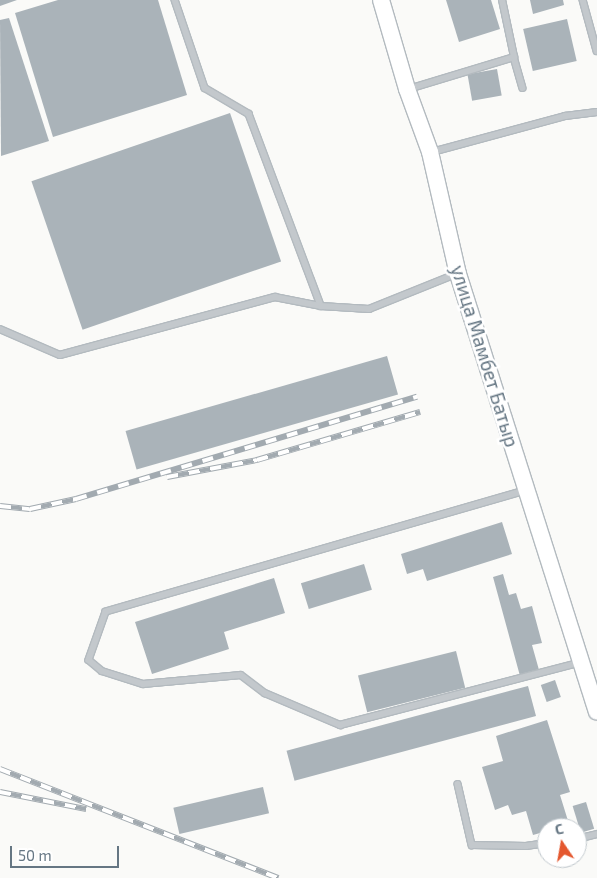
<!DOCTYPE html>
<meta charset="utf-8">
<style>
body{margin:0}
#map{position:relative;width:597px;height:878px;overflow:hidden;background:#fafaf8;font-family:"Exo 2",sans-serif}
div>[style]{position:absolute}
.building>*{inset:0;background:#aab3b9;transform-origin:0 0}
.roads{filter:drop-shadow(1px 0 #b3babf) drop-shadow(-1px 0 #b3babf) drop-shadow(0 1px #b3babf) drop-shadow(0 -1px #b3babf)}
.service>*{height:5.5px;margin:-2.75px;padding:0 2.75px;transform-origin:2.75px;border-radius:2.75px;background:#c3c8cc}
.secondary>*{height:16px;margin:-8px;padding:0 8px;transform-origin:8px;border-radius:8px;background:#fff}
.rail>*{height:5.5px;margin-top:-2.75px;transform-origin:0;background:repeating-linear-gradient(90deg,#fff 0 11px,#a2aab0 0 22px);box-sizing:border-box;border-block:1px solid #a2aab0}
span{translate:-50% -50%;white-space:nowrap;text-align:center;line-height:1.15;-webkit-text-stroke:5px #fff;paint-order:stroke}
.street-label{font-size:19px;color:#657683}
.north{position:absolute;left:537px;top:818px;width:50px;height:50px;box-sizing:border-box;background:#fff;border:1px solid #c1c8cd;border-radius:50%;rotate:348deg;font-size:14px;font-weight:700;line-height:20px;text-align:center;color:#657683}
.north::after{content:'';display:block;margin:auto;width:18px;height:22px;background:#e4572e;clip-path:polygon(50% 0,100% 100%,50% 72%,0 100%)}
.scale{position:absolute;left:10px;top:846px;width:109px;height:22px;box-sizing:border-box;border:2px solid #657683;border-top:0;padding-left:6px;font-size:15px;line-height:18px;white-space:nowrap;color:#657683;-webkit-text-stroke:4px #fff;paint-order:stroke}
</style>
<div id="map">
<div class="building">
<div style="clip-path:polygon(0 0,17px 0,0 6px)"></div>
<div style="clip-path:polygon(58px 0,158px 0,187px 95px,53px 137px,15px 13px)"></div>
<div style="clip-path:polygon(446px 0,491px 0,500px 29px,459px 42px)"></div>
<div style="clip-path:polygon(530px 0,563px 0,564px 5px,533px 14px)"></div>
<div style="clip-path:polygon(9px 18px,49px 141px,1px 156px,0 20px)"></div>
<div style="left:567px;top:19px;width:43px;height:45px;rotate:77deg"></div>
<div style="left:497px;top:69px;width:27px;height:30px;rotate:80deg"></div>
<div style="left:230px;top:113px;width:157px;height:210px;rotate:71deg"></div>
<div style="left:387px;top:356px;width:40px;height:272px;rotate:74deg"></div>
<div style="clip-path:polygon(502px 522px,512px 554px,427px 581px,423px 569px,407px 574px,401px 554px)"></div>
<div style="left:364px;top:564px;width:27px;height:66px;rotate:73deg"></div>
<div style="clip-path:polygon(503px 574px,509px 595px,516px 593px,521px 609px,532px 606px,542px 643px,532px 645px,539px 670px,520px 676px,493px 577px)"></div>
<div style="clip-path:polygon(274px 578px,285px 613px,224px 632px,229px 649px,152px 674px,135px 622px)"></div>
<div style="left:456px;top:651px;width:38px;height:101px;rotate:76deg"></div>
<div style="left:555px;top:680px;width:18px;height:15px;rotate:71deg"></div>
<div style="left:528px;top:686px;width:31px;height:250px;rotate:75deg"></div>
<div style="clip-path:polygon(547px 720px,570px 792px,560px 795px,569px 824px,547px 828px,547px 831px,533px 835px,526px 811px,512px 815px,508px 805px,495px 810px,482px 767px,503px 761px,496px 736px)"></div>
<div style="left:263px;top:787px;width:27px;height:92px;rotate:77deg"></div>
<div style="left:586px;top:802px;width:28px;height:14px;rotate:73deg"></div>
</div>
<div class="roads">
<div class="service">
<div style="left:175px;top:0;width:93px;rotate:71.2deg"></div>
<div style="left:205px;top:88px;width:51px;rotate:30.6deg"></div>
<div style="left:249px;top:114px;width:205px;rotate:69.4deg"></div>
<div style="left:583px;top:0;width:53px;rotate:74.6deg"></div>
<div style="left:514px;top:57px;width:32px;rotate:74deg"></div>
<div style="left:409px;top:89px;width:110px;rotate:-16.9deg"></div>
<div style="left:514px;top:57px;width:58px;rotate:-101.9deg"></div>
<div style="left:432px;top:152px;width:138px;rotate:-15.1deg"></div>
<div style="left:565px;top:116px;width:32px;rotate:-7deg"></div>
<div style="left:0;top:329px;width:65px;rotate:23.4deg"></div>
<div style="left:60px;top:355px;width:223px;rotate:-15.1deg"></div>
<div style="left:275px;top:297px;width:47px;rotate:11.1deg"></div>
<div style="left:321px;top:306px;width:48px;rotate:3.6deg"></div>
<div style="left:369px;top:309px;width:94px;rotate:-21.9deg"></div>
<div style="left:525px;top:491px;width:436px;rotate:163.9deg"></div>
<div style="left:106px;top:612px;width:51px;rotate:109.5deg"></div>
<div style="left:89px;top:660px;width:17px;rotate:40deg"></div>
<div style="left:102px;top:671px;width:43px;rotate:17.6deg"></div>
<div style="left:143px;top:684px;width:98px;rotate:-5.2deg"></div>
<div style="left:241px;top:675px;width:30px;rotate:37deg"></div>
<div style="left:265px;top:693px;width:82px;rotate:23.1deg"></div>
<div style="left:340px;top:725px;width:249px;rotate:-14.6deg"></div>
<div style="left:458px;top:784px;width:63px;rotate:77.1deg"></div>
<div style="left:472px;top:845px;width:54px;rotate:1.1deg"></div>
<div style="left:526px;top:846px;width:21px;rotate:-8deg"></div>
<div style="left:577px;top:839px;width:21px;rotate:-14deg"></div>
</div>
<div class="secondary">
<div style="left:381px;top:0;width:93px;rotate:73.7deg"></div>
<div style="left:407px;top:89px;width:67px;rotate:69.9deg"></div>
<div style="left:430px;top:152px;width:125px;rotate:77.1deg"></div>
<div style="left:458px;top:274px;width:459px;rotate:72.4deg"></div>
</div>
</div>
<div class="rail">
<div style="left:167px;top:477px;width:92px;rotate:-10.7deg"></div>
<div style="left:257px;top:460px;width:170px;rotate:-16.4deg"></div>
<div style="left:0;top:506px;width:30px;rotate:6deg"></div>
<div style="left:30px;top:509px;width:47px;rotate:-12.3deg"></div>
<div style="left:76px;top:499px;width:356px;rotate:-16.7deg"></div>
<div style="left:0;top:769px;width:299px;rotate:21.4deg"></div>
<div style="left:0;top:792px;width:88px;rotate:11.2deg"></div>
</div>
<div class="street-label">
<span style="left:485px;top:356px;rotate:73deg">улица Мамбет Батыр</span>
</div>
<div class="north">С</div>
<div class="scale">50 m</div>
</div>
